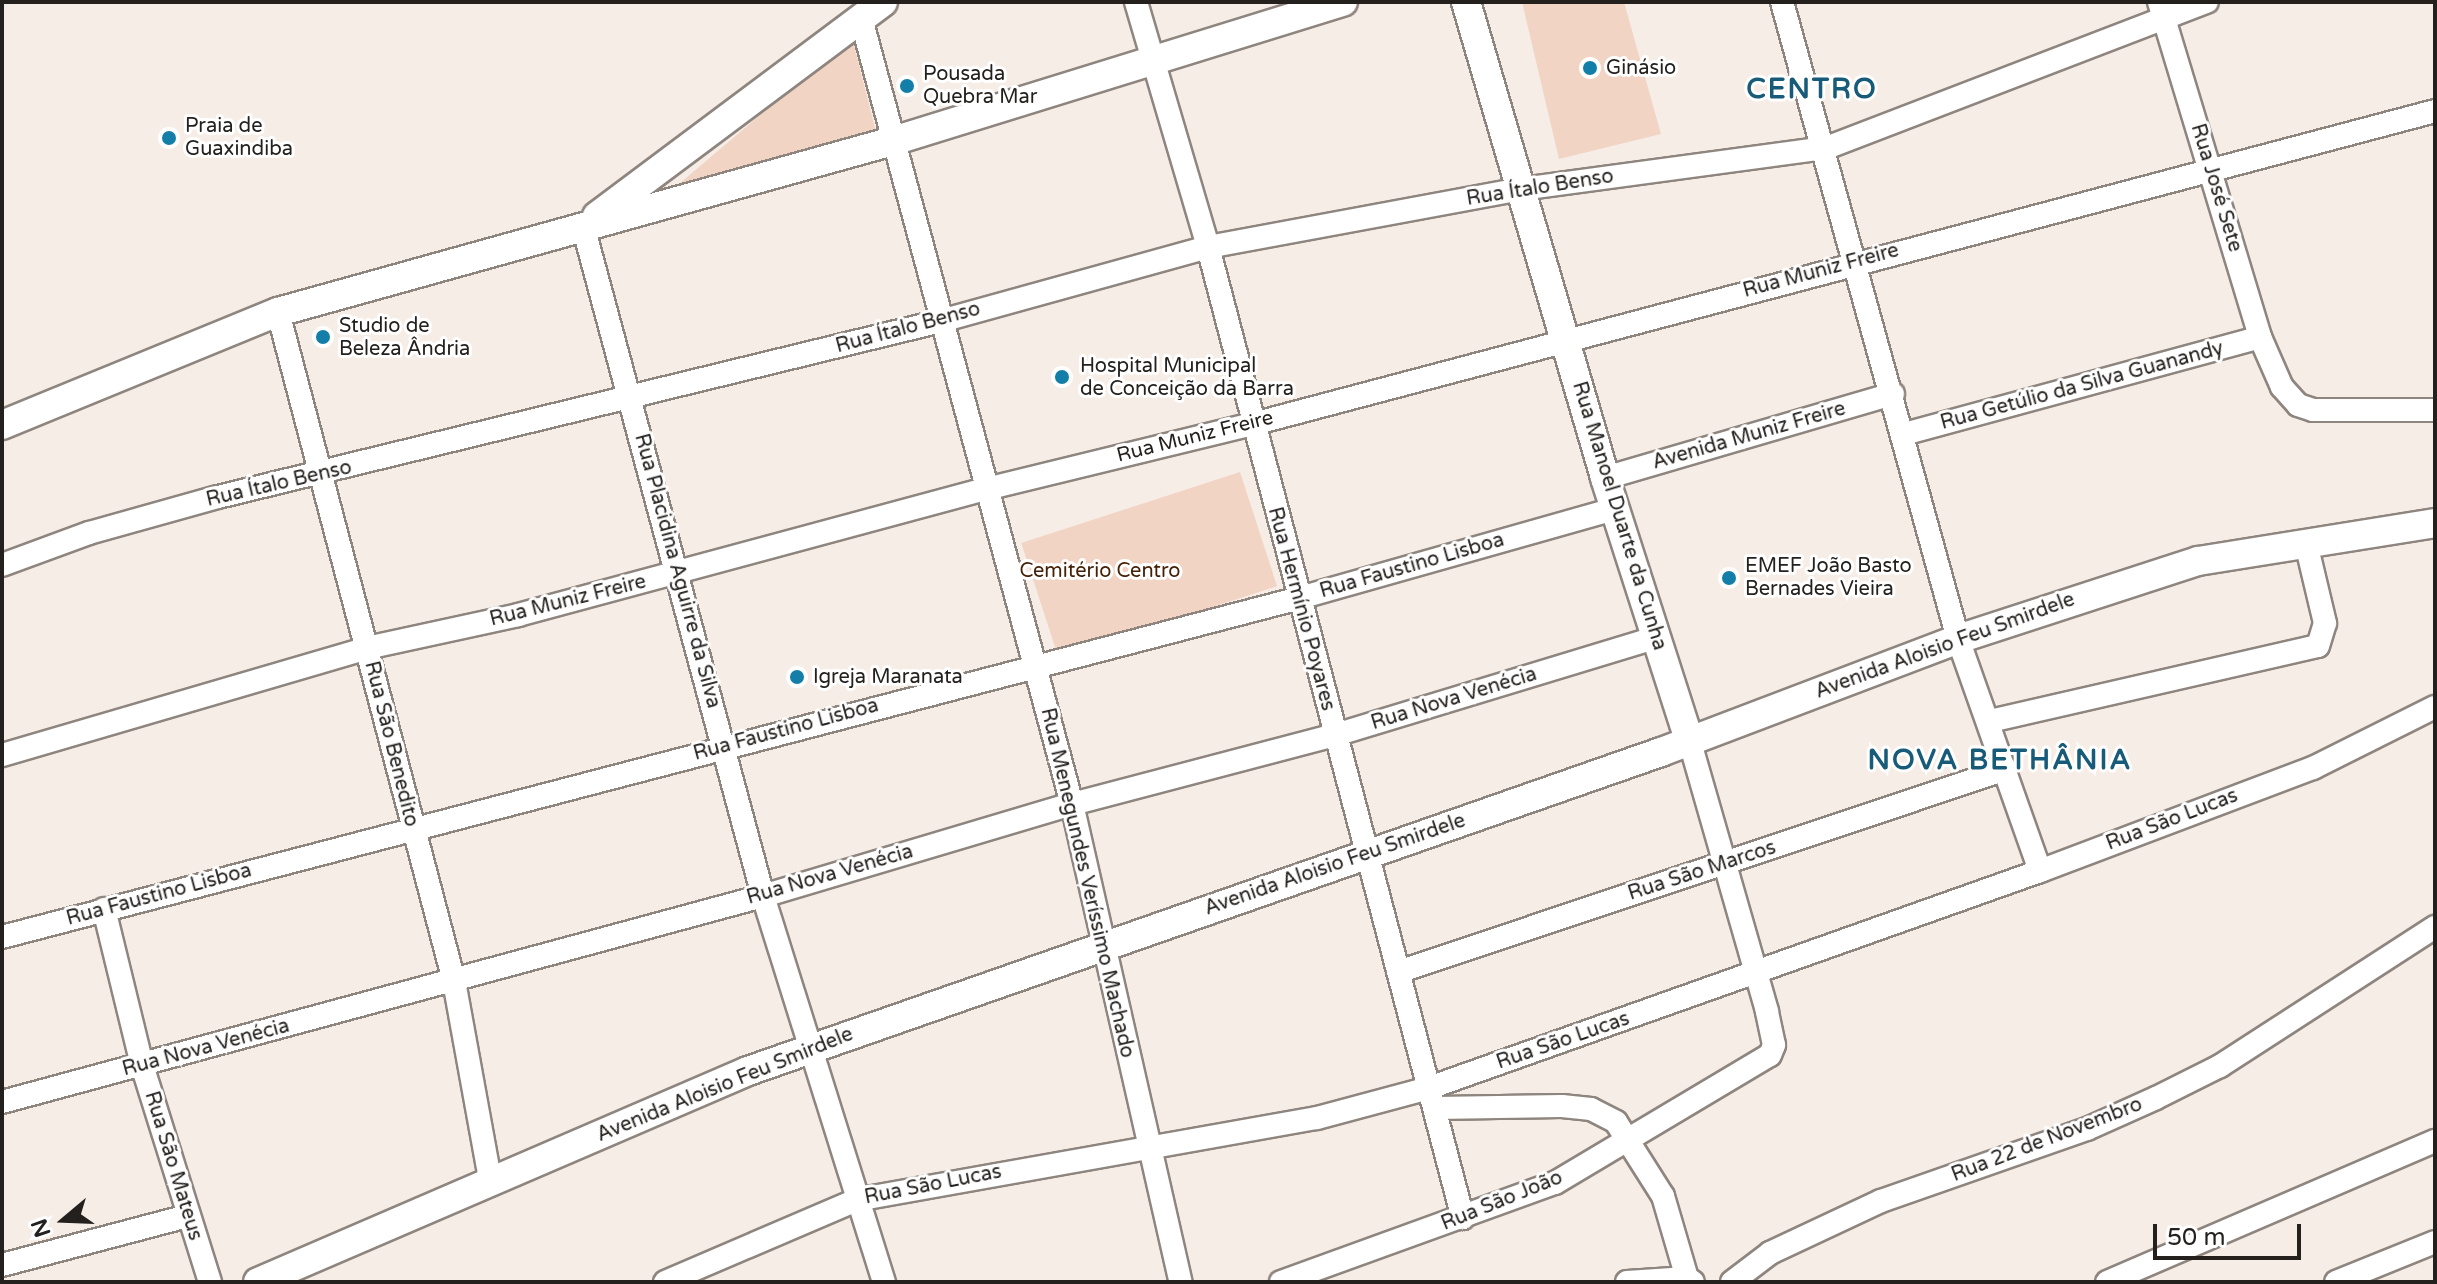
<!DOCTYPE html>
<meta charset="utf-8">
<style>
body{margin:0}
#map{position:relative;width:2437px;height:1284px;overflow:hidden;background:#f7ede7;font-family:"Varela Round",sans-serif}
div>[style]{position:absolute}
.green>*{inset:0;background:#f1d4c3;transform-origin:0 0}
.roads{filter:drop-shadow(2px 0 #8e857f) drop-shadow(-2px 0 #8e857f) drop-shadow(0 2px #8e857f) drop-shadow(0 -2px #8e857f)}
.minor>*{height:22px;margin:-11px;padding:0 11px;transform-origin:11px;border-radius:11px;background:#fff}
.tertiary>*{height:28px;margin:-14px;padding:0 14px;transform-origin:14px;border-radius:14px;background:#fff}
.dots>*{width:22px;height:22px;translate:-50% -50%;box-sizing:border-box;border:4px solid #fff;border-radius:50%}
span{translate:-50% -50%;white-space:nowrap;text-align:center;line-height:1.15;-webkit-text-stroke:6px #fff;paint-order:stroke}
.poi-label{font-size:20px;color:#23201e}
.left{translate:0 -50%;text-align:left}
.street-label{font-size:20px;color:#23201e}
.park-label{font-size:20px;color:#442007}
.district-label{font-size:28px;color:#175b78;font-weight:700;letter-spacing:2px}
.frame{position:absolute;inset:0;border:4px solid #23201e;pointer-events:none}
.north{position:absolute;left:24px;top:1180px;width:80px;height:80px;-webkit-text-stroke:6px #fff;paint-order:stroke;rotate:251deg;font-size:22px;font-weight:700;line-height:32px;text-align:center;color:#23201e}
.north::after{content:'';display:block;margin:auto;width:28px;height:36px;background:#23201e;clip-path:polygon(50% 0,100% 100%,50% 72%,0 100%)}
.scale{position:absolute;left:2153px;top:1224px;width:148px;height:36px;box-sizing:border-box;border:4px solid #23201e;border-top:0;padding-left:10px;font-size:24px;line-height:28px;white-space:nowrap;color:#23201e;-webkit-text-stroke:6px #fff;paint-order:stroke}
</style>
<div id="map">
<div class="green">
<div style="clip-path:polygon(1522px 2px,1624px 2px,1661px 134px,1559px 159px)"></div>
<div style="clip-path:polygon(852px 37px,876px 132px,666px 195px)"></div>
<div style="left:1240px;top:472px;width:120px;height:230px;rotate:72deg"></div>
</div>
<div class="roads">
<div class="minor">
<div style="left:1136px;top:2px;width:255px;rotate:73.6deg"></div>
<div style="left:1208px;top:247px;width:1004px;rotate:75.29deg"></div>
<div style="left:1782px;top:2px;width:661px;rotate:74.55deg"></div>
<div style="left:1958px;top:639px;width:246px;rotate:70.5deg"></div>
<div style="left:2159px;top:2px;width:350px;rotate:73.2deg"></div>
<div style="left:2260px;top:337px;width:55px;rotate:66.3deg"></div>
<div style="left:2282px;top:387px;width:24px;rotate:48deg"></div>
<div style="left:2298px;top:405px;width:16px;rotate:18deg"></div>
<div style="left:2313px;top:410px;width:122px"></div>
<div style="left:862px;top:22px;width:810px;rotate:74.97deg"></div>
<div style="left:1072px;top:804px;width:490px;rotate:77.2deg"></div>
<div style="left:583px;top:226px;width:694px;rotate:74.96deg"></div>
<div style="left:763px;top:896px;width:405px;rotate:72.6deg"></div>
<div style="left:278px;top:312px;width:692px;rotate:75.26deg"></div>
<div style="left:454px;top:981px;width:202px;rotate:79.7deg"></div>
<div style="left:1904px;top:434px;width:369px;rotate:-15.2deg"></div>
<div style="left:1605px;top:478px;width:300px;rotate:-16.3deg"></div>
<div style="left:2px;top:565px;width:93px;rotate:-20.2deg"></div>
<div style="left:89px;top:533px;width:134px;rotate:-15.6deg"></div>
<div style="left:218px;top:497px;width:744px;rotate:-13.68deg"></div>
<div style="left:941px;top:321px;width:277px;rotate:-15.5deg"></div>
<div style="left:1208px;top:247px;width:319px;rotate:-10.5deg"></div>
<div style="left:1522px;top:189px;width:307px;rotate:-7.7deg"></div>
<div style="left:1826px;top:148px;width:408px;rotate:-21deg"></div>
<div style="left:1990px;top:721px;width:336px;rotate:-12.9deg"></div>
<div style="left:2318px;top:646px;width:24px;rotate:-73deg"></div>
<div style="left:2325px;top:623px;width:82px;rotate:-103.4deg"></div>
<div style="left:2px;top:755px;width:380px;rotate:-16.3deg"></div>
<div style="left:367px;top:648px;width:155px;rotate:-12.3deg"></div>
<div style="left:518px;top:615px;width:485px;rotate:-15.1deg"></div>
<div style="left:986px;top:489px;width:275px;rotate:-13.7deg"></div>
<div style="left:1253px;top:424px;width:1223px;rotate:-14.83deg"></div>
<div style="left:104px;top:909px;width:161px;rotate:76.3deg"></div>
<div style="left:142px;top:1065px;width:227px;rotate:72.6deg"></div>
<div style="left:2px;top:937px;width:1337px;rotate:-14.64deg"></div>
<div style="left:1296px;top:599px;width:331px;rotate:-15.8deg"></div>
<div style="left:1398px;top:972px;width:641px;rotate:-18.46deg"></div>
<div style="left:2px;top:1102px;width:788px;rotate:-15.15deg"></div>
<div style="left:763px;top:896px;width:322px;rotate:-16.6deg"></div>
<div style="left:1072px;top:804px;width:272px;rotate:-14.7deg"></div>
<div style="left:1335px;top:735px;width:334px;rotate:-16.9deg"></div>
<div style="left:1436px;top:1108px;width:126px;rotate:-0.9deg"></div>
<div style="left:1562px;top:1106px;width:29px;rotate:6deg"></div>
<div style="left:1591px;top:1109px;width:28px;rotate:27deg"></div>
<div style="left:1616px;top:1122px;width:88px;rotate:57.6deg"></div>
<div style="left:1663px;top:1196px;width:85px;rotate:73.7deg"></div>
<div style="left:2px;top:1265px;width:191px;rotate:-14.8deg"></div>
<div style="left:665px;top:1282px;width:208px;rotate:-23.2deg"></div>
<div style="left:856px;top:1200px;width:468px;rotate:-10.1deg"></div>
<div style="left:1317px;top:1118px;width:116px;rotate:-15deg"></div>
<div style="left:1429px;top:1088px;width:648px;rotate:-19.55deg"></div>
<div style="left:2040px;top:871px;width:292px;rotate:-20.7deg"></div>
<div style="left:2313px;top:768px;width:136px;rotate:-26.6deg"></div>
<div style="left:1281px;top:1282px;width:291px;rotate:-19.9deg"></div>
<div style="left:1555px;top:1183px;width:250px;rotate:-30.8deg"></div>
<div style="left:1770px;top:1055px;width:11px;rotate:-68deg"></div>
<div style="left:1774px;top:1045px;width:35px;rotate:-102deg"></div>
<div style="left:1767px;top:1011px;width:280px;rotate:-106deg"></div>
<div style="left:1627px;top:1282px;width:60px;rotate:-3.8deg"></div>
<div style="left:1687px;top:1278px;width:7px;rotate:34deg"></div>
<div style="left:1732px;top:1282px;width:48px;rotate:-37.3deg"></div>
<div style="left:1770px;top:1253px;width:123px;rotate:-25.1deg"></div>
<div style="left:1881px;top:1201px;width:218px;rotate:-19.3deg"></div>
<div style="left:2087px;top:1129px;width:76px;rotate:-24.2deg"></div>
<div style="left:2156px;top:1098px;width:72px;rotate:-26.6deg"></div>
<div style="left:2220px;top:1066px;width:256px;rotate:-32.9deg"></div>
<div style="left:2107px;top:1282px;width:357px;rotate:-23.3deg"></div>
<div style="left:2336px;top:1282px;width:107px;rotate:-22deg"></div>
</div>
<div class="tertiary">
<div style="left:1466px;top:2px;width:496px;rotate:73.7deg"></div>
<div style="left:1605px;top:478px;width:277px;rotate:72.2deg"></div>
<div style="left:597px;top:216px;width:357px;rotate:-36.8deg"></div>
<div style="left:2px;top:425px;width:298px;rotate:-22.3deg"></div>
<div style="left:278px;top:312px;width:638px;rotate:-15.54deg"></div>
<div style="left:893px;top:141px;width:471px;rotate:-17.2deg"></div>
<div style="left:258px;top:1282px;width:533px;rotate:-23.3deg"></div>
<div style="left:748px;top:1071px;width:967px;rotate:-19.26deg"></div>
<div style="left:1661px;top:752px;width:318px;rotate:-20.8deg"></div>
<div style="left:1958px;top:639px;width:252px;rotate:-18deg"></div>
<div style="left:2198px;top:561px;width:240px;rotate:-9.1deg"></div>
</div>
</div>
<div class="dots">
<div style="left:1590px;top:68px;background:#137ea7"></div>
<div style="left:907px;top:86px;background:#137ea7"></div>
<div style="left:169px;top:138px;background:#137ea7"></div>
<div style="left:323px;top:337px;background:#137ea7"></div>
<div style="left:1062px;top:377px;background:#137ea7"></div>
<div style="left:1729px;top:578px;background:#137ea7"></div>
<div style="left:797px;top:677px;background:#137ea7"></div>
</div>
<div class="poi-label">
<span class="left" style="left:1606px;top:68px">Ginásio</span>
<span class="left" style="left:923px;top:86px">Pousada<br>Quebra Mar</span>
<span class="left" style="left:185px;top:138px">Praia de<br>Guaxindiba</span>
<span class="left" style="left:339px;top:338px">Studio de<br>Beleza Ândria</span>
<span class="left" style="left:1080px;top:378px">Hospital Municipal<br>de Conceição da Barra</span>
<span class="left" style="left:1745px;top:578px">EMEF João Basto<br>Bernades Vieira</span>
<span class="left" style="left:813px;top:677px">Igreja Maranata</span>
</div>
<div class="street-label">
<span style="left:1540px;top:188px;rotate:-9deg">Rua Ítalo Benso</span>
<span style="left:2216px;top:188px;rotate:73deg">Rua José Sete</span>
<span style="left:1821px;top:271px;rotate:-15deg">Rua Muniz Freire</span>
<span style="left:908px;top:328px;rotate:-15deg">Rua Ítalo Benso</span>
<span style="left:2082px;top:386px;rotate:-15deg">Rua Getúlio da Silva Guanandy</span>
<span style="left:1749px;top:436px;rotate:-16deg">Avenida Muniz Freire</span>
<span style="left:1195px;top:437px;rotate:-14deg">Rua Muniz Freire</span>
<span style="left:279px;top:484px;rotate:-13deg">Rua Ítalo Benso</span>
<span style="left:1619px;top:516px;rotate:73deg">Rua Manoel Duarte da Cunha</span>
<span style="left:1412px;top:566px;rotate:-16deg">Rua Faustino Lisboa</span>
<span style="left:677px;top:571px;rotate:75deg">Rua Placidina Aguirre da Silva</span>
<span style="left:568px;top:601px;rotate:-14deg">Rua Muniz Freire</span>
<span style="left:1301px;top:609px;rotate:75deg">Rua Hermínio Poyares</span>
<span style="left:1945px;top:646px;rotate:-20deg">Avenida Aloisio Feu Smirdele</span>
<span style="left:1454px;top:699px;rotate:-17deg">Rua Nova Venécia</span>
<span style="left:786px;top:730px;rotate:-15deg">Rua Faustino Lisboa</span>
<span style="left:391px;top:744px;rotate:76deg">Rua São Benedito</span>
<span style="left:2172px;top:820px;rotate:-21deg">Rua São Lucas</span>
<span style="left:1335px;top:865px;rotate:-19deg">Avenida Aloisio Feu Smirdele</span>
<span style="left:1702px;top:871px;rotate:-18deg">Rua São Marcos</span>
<span style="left:830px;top:875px;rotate:-16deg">Rua Nova Venécia</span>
<span style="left:1087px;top:883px;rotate:77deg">Rua Menegundes Veríssimo Machado</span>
<span style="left:159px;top:895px;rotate:-15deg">Rua Faustino Lisboa</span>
<span style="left:1563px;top:1041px;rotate:-19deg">Rua São Lucas</span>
<span style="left:206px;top:1048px;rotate:-15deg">Rua Nova Venécia</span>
<span style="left:725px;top:1085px;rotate:-22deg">Avenida Aloisio Feu Smirdele</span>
<span style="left:2047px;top:1140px;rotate:-21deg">Rua 22 de Novembro</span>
<span style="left:173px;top:1166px;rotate:73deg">Rua São Mateus</span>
<span style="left:933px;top:1185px;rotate:-11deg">Rua São Lucas</span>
<span style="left:1502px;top:1201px;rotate:-22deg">Rua São João</span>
</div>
<div class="park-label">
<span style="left:1100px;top:571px">Cemitério Centro</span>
</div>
<div class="district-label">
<span style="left:1812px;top:89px">CENTRO</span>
<span style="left:2000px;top:760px">NOVA BETHÂNIA</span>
</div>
<div class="frame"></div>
<div class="north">N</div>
<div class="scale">50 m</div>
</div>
